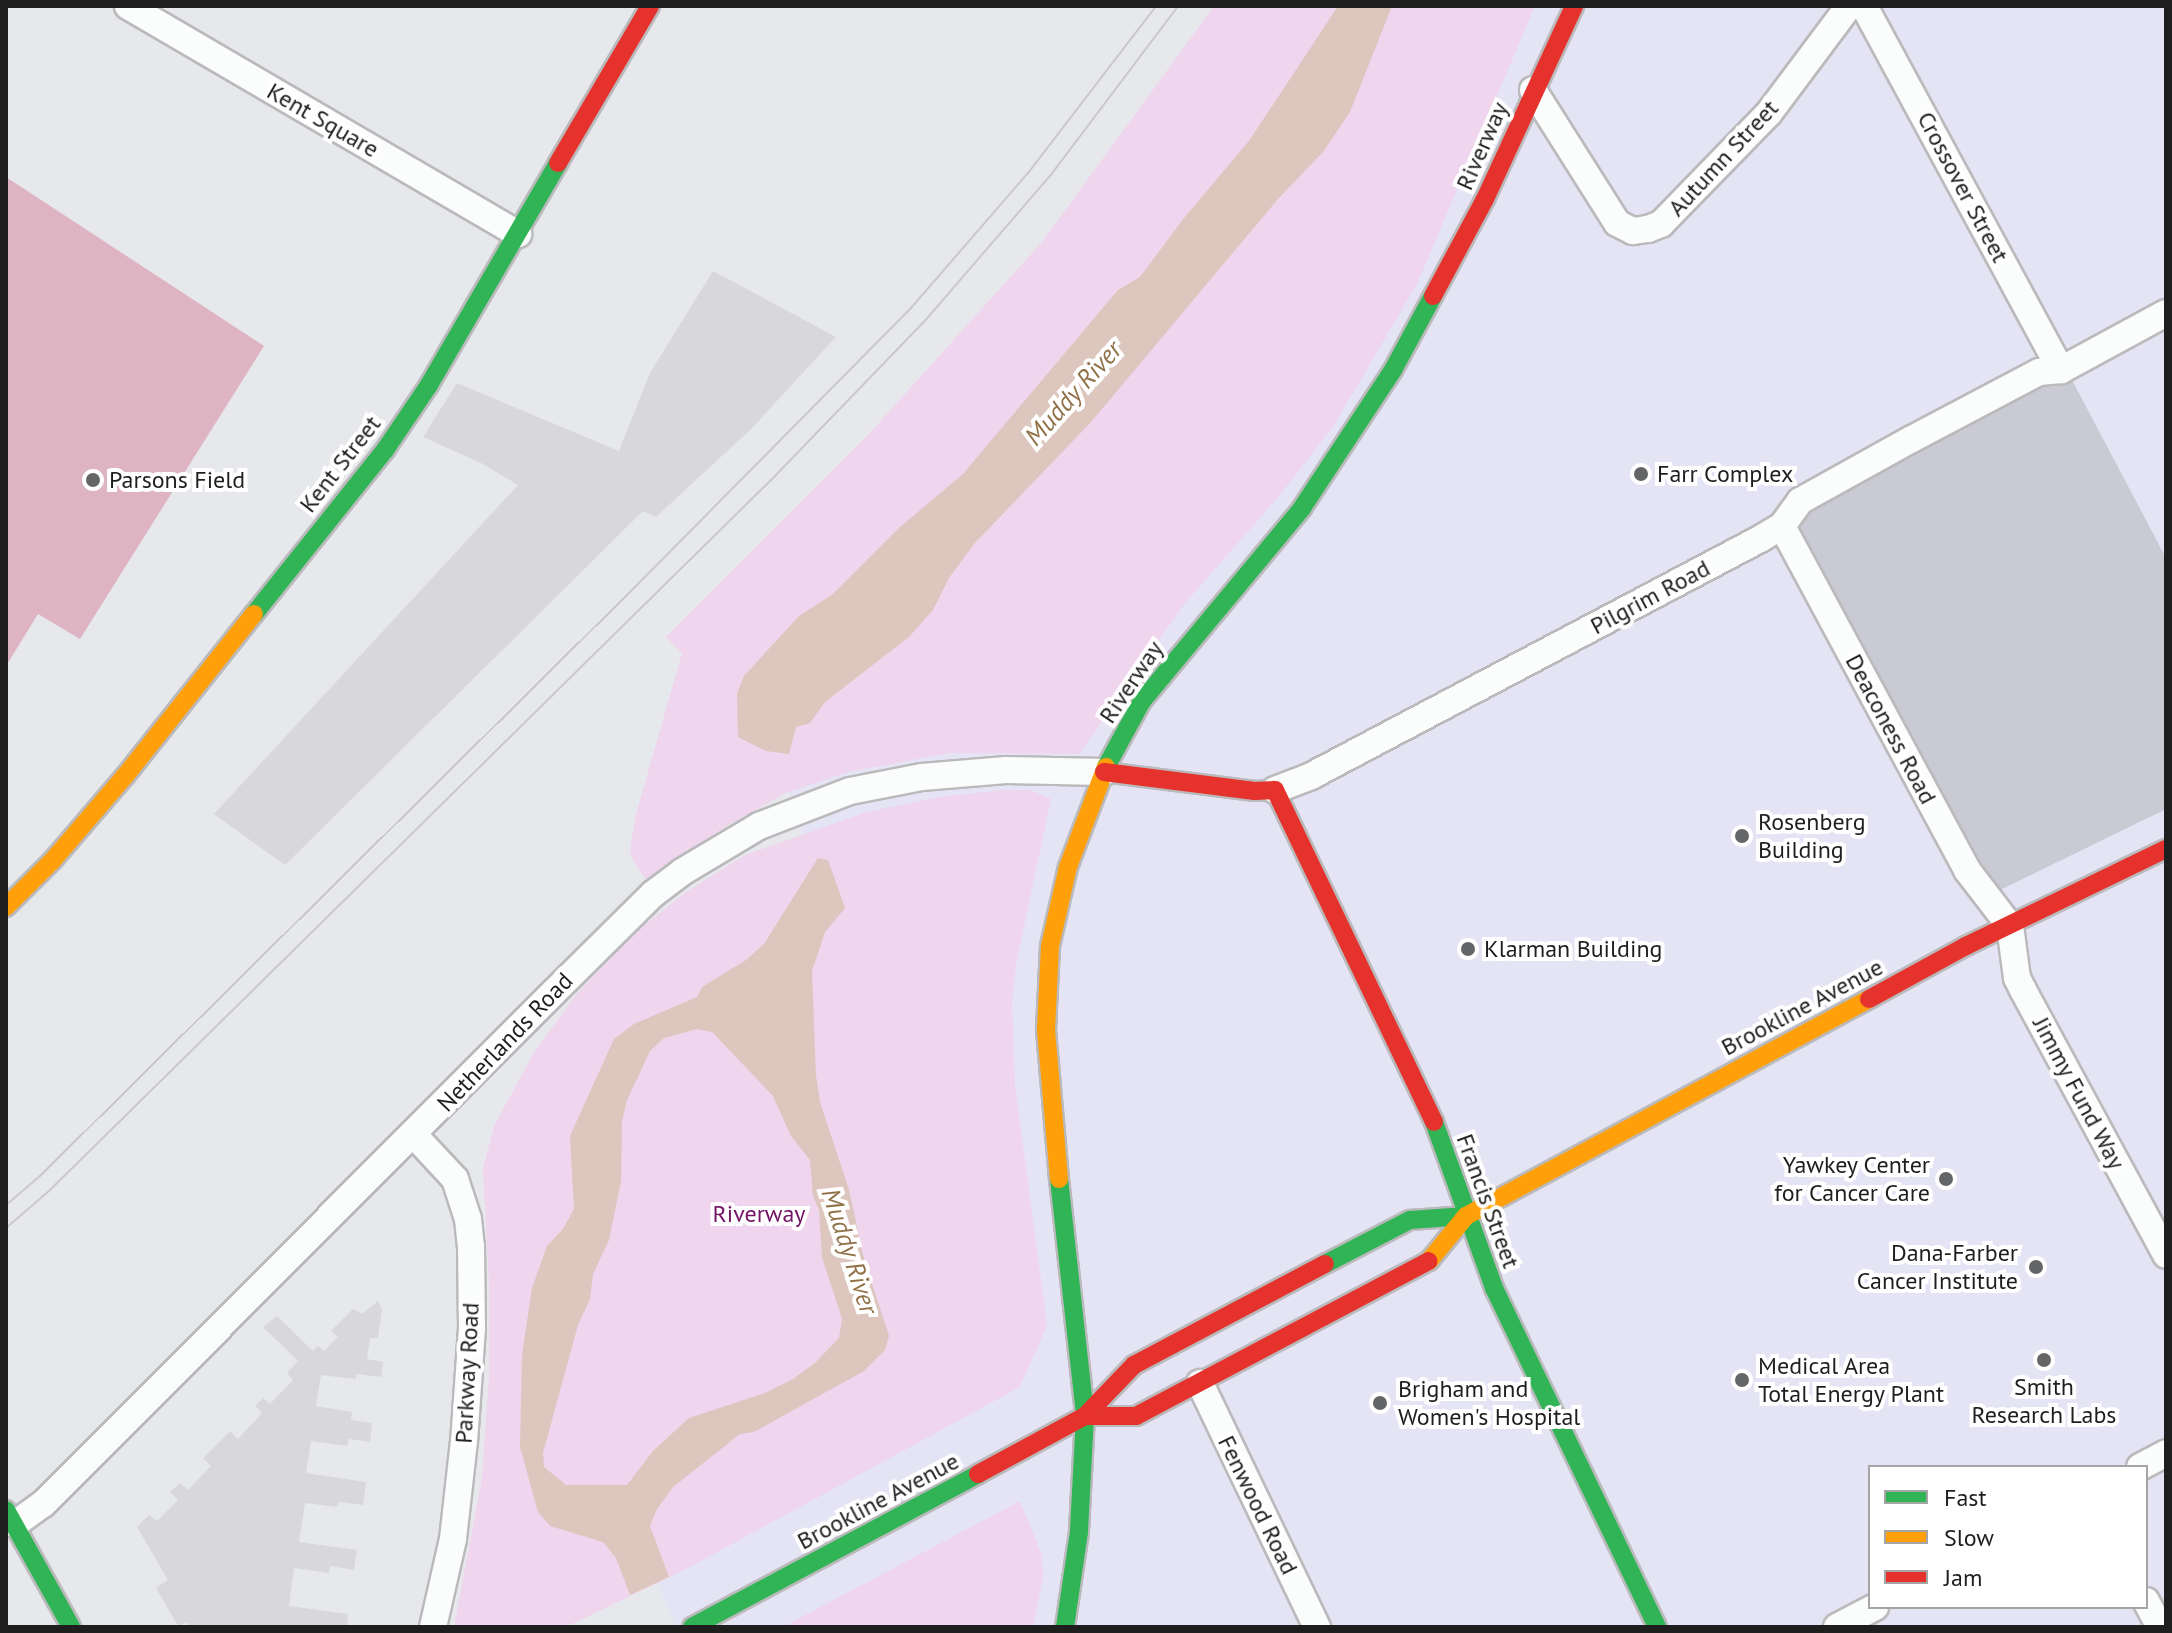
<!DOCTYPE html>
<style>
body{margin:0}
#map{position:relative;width:2172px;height:1633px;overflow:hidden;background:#e7e8ec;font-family:"PT Sans",sans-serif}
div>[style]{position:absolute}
.education>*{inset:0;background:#e4e4f5}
.construction>*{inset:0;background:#cacad5}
.park>*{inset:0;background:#efd5ed}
.pitch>*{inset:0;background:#deb4c3}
.parking>*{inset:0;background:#d8d8da}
.water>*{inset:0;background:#dcc6bd}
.roads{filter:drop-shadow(2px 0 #bababc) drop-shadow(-2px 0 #bababc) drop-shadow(0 2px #bababc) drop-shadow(0 -2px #bababc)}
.street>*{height:26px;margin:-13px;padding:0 13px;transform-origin:13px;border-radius:13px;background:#fbfcfc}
.fast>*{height:18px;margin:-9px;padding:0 9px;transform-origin:9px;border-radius:9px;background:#30b455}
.slow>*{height:18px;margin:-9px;padding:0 9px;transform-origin:9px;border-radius:9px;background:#ff9f0a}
.jam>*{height:18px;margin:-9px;padding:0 9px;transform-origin:9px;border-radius:9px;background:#e5322d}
.tram>*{height:2px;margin:-1px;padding:0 1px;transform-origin:1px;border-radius:1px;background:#c9c9ca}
.dots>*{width:22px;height:22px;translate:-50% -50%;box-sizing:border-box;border:4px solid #fff;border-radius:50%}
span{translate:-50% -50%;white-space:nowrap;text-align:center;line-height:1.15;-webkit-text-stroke:8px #fff;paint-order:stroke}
.street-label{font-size:24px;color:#1e1e1e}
.poi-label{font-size:24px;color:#1e1e1e}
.left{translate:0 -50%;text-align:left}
.right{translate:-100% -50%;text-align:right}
.park-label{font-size:24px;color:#741465}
.water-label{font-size:26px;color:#907148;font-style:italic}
.frame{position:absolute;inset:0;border:8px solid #1e1e1e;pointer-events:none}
.legend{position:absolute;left:1868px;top:1465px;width:280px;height:144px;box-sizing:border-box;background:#fff;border:2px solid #a5a5a5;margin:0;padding:10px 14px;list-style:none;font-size:24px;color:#1e1e1e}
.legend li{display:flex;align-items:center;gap:16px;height:40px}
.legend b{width:40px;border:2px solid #a5a5a5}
</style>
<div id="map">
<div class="education">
<div style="clip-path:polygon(evenodd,1382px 6px,2166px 6px,2166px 1627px,676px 1627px,656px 1580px,819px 884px,778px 759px,1382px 6px,1870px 1467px,2146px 1467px,2146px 1607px,1870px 1607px,1870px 1467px)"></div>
</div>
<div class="construction">
<div style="clip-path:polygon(2072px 380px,2166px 558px,2166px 809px,1994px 893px,1797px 527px,1807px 507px,2034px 383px)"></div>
</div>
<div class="park">
<div style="clip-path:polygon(1214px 6px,1535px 6px,1417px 284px,1334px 425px,1280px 495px,1185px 603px,1079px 754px,950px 753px,848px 772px,786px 793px,723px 828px,646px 879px,633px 861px,630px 850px,636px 814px,682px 653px,666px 637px,868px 435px,1042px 242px)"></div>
<div style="clip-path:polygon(1003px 790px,1030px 790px,1051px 799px,1017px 959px,1012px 1000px,1015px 1085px,1047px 1325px,1020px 1387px,688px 1568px,566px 1627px,454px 1627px,482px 1478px,489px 1377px,489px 1285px,483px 1169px,494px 1126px,533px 1054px,575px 996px,632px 935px,686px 892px,745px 855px,867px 812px,940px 797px)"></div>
<div style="clip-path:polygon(1020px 1501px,1042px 1556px,1043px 1578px,1033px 1627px,783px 1627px)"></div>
</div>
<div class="pitch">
<div style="clip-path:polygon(6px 177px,264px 346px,80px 639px,38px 614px,6px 666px)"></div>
</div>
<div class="parking">
<div style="clip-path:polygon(713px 271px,836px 337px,751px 429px,656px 517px,643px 511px,285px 865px,214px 814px,518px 485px,481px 463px,423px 437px,457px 383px,619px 451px,650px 373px)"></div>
<div style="clip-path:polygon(378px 1301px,382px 1309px,378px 1338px,370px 1338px,367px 1359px,383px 1362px,381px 1377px,357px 1374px,356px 1379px,321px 1375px,316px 1406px,352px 1412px,351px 1420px,372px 1423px,370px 1442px,349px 1439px,347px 1446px,311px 1441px,306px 1473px,366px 1482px,363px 1505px,339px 1502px,337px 1507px,305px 1503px,299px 1542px,357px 1550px,354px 1570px,330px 1566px,329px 1573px,294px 1568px,289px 1606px,348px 1614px,347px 1627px,189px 1627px,186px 1622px,178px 1626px,156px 1588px,168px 1580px,137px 1527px,149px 1515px,157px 1521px,178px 1500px,170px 1492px,180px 1483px,188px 1490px,211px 1466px,203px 1458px,230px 1431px,238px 1439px,262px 1413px,255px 1406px,263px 1398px,270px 1404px,293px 1380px,287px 1373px,298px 1361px,263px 1327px,277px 1316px,313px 1351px,318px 1346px,324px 1351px,338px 1337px,331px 1331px,353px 1309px,362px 1314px)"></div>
</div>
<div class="water">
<div style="clip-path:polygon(1338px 6px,1392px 6px,1350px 112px,1323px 152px,1278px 199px,1091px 422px,974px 544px,949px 578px,933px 610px,909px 637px,825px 702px,810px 723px,796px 727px,789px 754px,766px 751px,738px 737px,737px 693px,744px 676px,799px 616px,833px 594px,899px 528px,963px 474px,1101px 310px,1118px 290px,1140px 277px,1184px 218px,1249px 141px)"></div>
<div style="clip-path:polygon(evenodd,818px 858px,828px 860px,845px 908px,825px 932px,812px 971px,816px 1076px,820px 1102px,849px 1190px,864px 1259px,889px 1336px,885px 1350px,864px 1371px,754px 1432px,740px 1434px,673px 1487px,657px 1509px,650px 1526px,669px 1577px,630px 1595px,616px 1558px,603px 1542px,550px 1526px,538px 1512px,520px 1447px,522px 1355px,532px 1288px,547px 1246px,563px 1229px,574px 1209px,570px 1136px,614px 1039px,634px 1024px,697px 997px,702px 987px,746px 960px,764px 944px,818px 858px,697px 1029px,712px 1032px,773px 1096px,791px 1136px,810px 1160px,813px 1196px,819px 1210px,822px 1257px,842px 1319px,839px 1338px,815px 1363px,793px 1379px,765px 1393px,689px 1418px,653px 1451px,627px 1485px,566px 1485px,544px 1467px,543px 1453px,578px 1325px,590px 1299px,593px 1274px,609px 1240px,621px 1181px,622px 1121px,627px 1100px,650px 1051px,664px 1038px,697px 1029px)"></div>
</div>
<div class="roads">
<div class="street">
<div style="left:128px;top:6px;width:452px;rotate:30.3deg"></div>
<div style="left:1864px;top:6px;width:414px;rotate:61.6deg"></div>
<div style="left:1533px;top:90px;width:157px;rotate:57.7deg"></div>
<div style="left:1617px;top:223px;width:18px;rotate:27deg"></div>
<div style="left:1633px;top:231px;width:15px;rotate:-8deg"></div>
<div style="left:1648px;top:229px;width:14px;rotate:-21deg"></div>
<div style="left:1661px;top:224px;width:155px;rotate:-45.8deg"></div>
<div style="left:1769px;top:113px;width:134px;rotate:-53.2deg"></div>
<div style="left:1782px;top:526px;width:391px;rotate:61.7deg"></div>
<div style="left:1967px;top:870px;width:71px;rotate:52.5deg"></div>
<div style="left:2010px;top:926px;width:52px;rotate:82.3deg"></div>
<div style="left:2017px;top:978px;width:13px;rotate:63deg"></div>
<div style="left:2023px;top:990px;width:301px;rotate:61.6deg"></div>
<div style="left:1275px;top:790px;width:39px;rotate:-21deg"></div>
<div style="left:1311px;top:776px;width:508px;rotate:-27.83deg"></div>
<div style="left:1760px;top:539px;width:26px;rotate:-31deg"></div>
<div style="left:1782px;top:526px;width:31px;rotate:-54deg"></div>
<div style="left:1800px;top:501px;width:128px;rotate:-29deg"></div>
<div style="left:1912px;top:439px;width:144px;rotate:-27.8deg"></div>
<div style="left:2039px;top:372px;width:22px;rotate:-5deg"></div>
<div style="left:2061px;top:370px;width:119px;rotate:-28.5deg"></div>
<div style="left:414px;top:1135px;width:60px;rotate:47deg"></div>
<div style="left:455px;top:1179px;width:42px;rotate:72deg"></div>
<div style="left:468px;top:1219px;width:27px;rotate:84deg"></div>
<div style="left:471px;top:1246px;width:82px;rotate:89.3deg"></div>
<div style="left:472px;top:1328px;width:113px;rotate:94deg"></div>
<div style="left:464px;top:1441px;width:99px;rotate:96.4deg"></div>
<div style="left:453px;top:1539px;width:90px;rotate:102.8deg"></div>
<div style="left:1200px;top:1383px;width:271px;rotate:64.4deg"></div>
<div style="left:2140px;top:1467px;width:30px;rotate:-28deg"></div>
<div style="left:15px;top:1524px;width:34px;rotate:-36deg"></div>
<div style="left:43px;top:1504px;width:722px;rotate:-45.06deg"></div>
<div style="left:553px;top:993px;width:141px;rotate:-44.7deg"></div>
<div style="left:653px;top:894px;width:36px;rotate:-37deg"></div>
<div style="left:682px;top:872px;width:90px;rotate:-30.9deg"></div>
<div style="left:759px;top:826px;width:97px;rotate:-21deg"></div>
<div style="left:850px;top:791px;width:73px;rotate:-11deg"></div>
<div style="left:922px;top:777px;width:84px;rotate:-4.8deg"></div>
<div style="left:1006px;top:770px;width:98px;rotate:1.2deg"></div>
<div style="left:2146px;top:1601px;width:30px;rotate:62deg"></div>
<div style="left:1837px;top:1627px;width:43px;rotate:-27.8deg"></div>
</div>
<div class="fast">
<div style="left:254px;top:614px;width:210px;rotate:-51.4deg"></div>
<div style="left:385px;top:450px;width:78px;rotate:-55.9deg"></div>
<div style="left:429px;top:385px;width:257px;rotate:-59.8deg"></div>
<div style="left:1106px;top:767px;width:75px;rotate:-61.4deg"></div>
<div style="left:1142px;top:701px;width:251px;rotate:-50.3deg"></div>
<div style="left:1302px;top:508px;width:165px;rotate:-56.6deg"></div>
<div style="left:1393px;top:370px;width:84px;rotate:-61.6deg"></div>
<div style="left:1434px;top:1122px;width:177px;rotate:70.1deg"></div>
<div style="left:1494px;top:1288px;width:376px;rotate:64.3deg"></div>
<div style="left:1059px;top:1179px;width:238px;rotate:83.7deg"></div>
<div style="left:1085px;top:1416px;width:116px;rotate:93deg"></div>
<div style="left:1079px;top:1532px;width:96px;rotate:98.4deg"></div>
<div style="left:1325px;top:1264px;width:96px;rotate:-27.4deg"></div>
<div style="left:1410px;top:1220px;width:56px;rotate:-4.1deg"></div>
<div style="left:6px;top:1510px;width:134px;rotate:60.9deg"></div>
<div style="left:692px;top:1627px;width:324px;rotate:-28.1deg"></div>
</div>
<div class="slow">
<div style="left:6px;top:907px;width:66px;rotate:-45deg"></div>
<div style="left:53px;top:860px;width:111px;rotate:-49.4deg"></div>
<div style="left:125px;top:776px;width:207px;rotate:-51.5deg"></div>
<div style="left:1059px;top:1179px;width:150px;rotate:-95deg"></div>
<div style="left:1046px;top:1030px;width:84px;rotate:-87.3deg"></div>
<div style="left:1050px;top:946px;width:81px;rotate:-77.2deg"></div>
<div style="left:1068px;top:867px;width:107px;rotate:-69.2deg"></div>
<div style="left:1429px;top:1261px;width:58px;rotate:-50.6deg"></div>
<div style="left:1466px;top:1216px;width:458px;rotate:-28.3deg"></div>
</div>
<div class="jam">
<div style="left:558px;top:163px;width:182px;rotate:-59.6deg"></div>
<div style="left:1433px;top:296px;width:110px;rotate:-61.8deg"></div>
<div style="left:1485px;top:199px;width:213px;rotate:-65.2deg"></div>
<div style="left:1104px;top:772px;width:152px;rotate:7.2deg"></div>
<div style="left:1255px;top:791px;width:20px;rotate:-3deg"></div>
<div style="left:1275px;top:790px;width:368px;rotate:64.4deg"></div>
<div style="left:1869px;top:999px;width:111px;rotate:-28.7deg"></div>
<div style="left:1966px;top:946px;width:222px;rotate:-25.9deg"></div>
<div style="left:1085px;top:1416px;width:51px"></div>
<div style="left:1136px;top:1416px;width:331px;rotate:-27.9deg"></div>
<div style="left:978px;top:1474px;width:122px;rotate:-28.5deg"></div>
<div style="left:1085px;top:1416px;width:71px;rotate:-46.1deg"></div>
<div style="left:1134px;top:1365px;width:216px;rotate:-27.9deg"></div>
</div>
</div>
<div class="tram">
<div style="left:6px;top:1205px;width:45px;rotate:-40.5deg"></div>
<div style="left:40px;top:1176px;width:829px;rotate:-44.71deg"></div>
<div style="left:629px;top:593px;width:401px;rotate:-45.3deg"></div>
<div style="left:911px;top:308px;width:179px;rotate:-49.1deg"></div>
<div style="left:1028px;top:173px;width:210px;rotate:-52.5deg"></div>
<div style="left:6px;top:1228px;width:57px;rotate:-40.7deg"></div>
<div style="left:49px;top:1191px;width:1019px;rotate:-44.56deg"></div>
<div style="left:775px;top:476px;width:213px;rotate:-46deg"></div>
<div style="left:923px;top:323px;width:194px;rotate:-49.2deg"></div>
<div style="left:1050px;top:176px;width:213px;rotate:-53deg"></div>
</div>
<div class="dots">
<div style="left:1641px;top:474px;background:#646566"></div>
<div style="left:93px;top:480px;background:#646566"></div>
<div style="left:1742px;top:836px;background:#646566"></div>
<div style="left:1468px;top:949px;background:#646566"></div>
<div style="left:1946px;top:1179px;background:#646566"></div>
<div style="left:2036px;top:1267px;background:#646566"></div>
<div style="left:2044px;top:1360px;background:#646566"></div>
<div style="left:1742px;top:1380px;background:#646566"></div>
<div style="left:1380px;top:1403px;background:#646566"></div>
</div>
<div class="street-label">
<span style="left:323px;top:120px;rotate:30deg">Kent Square</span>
<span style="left:1482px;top:146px;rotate:-66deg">Riverway</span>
<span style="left:1723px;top:158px;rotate:-47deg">Autumn Street</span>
<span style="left:1963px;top:187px;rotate:62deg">Crossover Street</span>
<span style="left:340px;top:464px;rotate:-52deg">Kent Street</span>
<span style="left:1650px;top:597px;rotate:-28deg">Pilgrim Road</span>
<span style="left:1131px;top:682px;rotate:-56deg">Riverway</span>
<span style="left:1891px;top:729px;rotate:62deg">Deaconess Road</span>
<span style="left:1802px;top:1007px;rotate:-28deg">Brookline Avenue</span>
<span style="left:505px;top:1042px;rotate:-46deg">Netherlands Road</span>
<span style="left:2079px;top:1093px;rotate:62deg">Jimmy Fund Way</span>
<span style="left:1488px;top:1201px;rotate:70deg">Francis Street</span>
<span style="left:467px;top:1373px;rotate:-87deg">Parkway Road</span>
<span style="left:878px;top:1501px;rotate:-28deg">Brookline Avenue</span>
<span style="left:1258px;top:1505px;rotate:64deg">Fenwood Road</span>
</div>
<div class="poi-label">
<span class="left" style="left:1657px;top:474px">Farr Complex</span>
<span class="left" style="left:109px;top:480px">Parsons Field</span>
<span class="left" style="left:1758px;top:836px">Rosenberg<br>Building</span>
<span class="left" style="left:1484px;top:949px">Klarman Building</span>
<span class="right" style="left:1930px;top:1179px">Yawkey Center<br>for Cancer Care</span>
<span class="right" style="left:2018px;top:1267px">Dana-Farber<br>Cancer Institute</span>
<span class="left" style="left:1758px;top:1380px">Medical Area<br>Total Energy Plant</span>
<span style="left:2044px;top:1401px">Smith<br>Research Labs</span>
<span class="left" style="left:1398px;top:1403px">Brigham and<br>Women's Hospital</span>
</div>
<div class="park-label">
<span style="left:759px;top:1214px">Riverway</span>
</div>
<div class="water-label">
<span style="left:1073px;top:393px;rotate:-48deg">Muddy River</span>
<span style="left:850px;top:1251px;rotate:72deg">Muddy River</span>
</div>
<div class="frame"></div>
<ul class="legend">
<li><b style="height:10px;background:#30b455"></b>Fast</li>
<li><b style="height:10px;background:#ff9f0a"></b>Slow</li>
<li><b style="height:10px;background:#e5322d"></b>Jam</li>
</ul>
</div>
